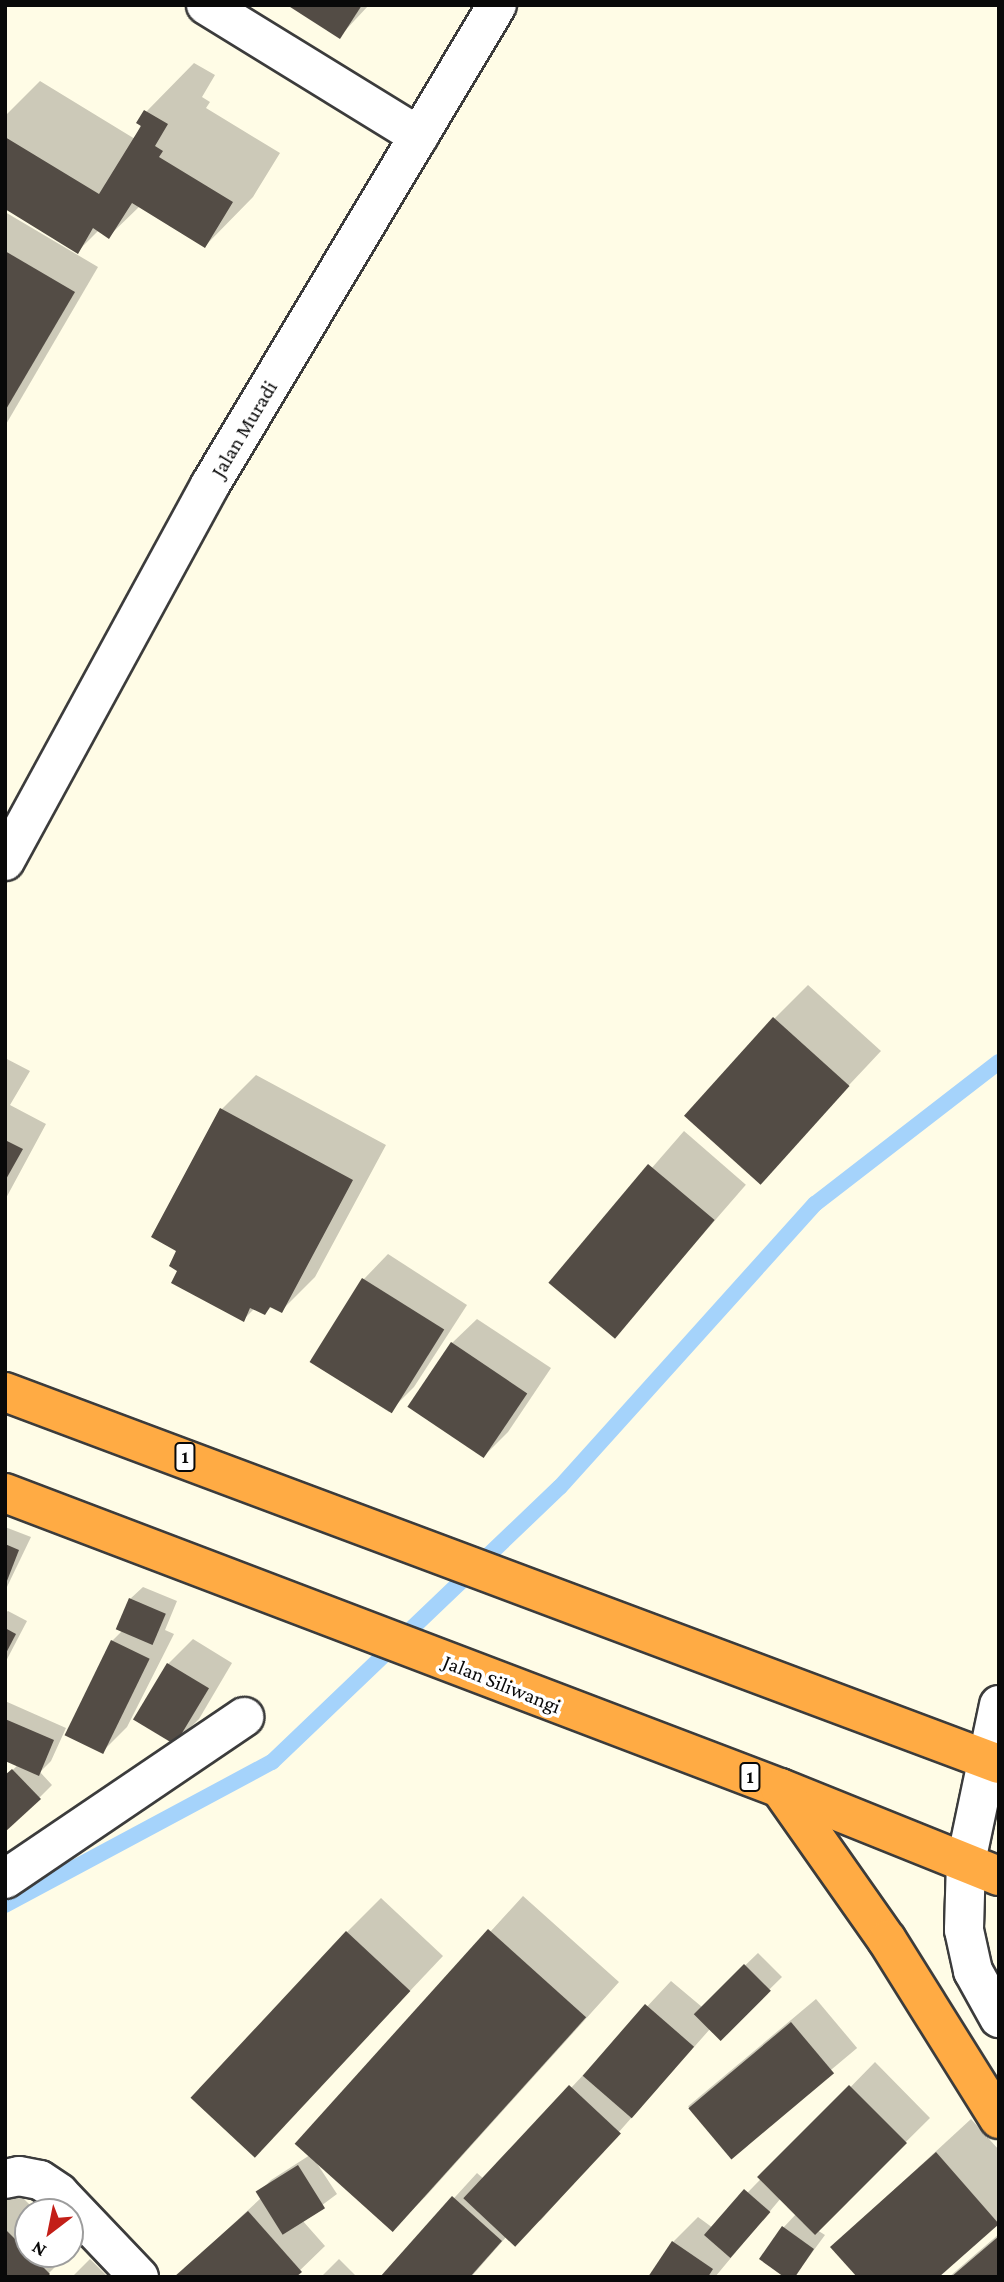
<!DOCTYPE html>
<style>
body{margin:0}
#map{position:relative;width:1004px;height:2282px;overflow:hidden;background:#fffce6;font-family:"Crimson Pro",serif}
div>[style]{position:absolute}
.shadow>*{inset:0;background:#0003;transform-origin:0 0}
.stream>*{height:16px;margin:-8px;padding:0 8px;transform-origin:8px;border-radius:8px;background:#a5d3fb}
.building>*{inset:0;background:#534c45;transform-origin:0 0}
.roads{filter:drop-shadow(2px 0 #3c3c3c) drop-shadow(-2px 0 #3c3c3c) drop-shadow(0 2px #3c3c3c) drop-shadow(0 -2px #3c3c3c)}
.minor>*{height:38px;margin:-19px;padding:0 19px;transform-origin:19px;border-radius:19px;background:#fff}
.highway>*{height:38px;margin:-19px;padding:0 19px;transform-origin:19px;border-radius:19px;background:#ffab44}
span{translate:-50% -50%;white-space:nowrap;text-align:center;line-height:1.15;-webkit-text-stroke:7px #fff;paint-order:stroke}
.shield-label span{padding:2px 5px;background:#fff;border:2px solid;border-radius:5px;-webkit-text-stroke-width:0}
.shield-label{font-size:19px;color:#090909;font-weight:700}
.street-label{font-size:21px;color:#090909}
.frame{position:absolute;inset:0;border:7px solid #090909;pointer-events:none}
.north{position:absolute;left:14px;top:2198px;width:70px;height:70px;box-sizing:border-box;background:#fff;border:2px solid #9d9d9d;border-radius:50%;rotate:212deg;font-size:19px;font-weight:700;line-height:28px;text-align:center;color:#090909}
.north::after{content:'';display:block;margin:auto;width:24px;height:32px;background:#c31f18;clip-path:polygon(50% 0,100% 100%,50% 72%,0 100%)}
</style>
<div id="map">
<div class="shadow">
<div style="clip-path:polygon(290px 5px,369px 5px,340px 36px)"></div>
<div style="clip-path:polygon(194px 63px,215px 75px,202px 97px,210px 102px,206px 108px,280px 153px,253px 197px,205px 246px,140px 206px,109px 236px,99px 230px,78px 251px,5px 207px,5px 116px,40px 81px,135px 139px,146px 112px)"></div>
<div style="clip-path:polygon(5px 212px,98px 267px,5px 426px)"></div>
<div style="clip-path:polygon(808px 985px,881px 1051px,758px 1182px,775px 1018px)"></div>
<div style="clip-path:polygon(5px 1058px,30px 1071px,10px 1105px,46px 1124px,5px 1200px)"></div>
<div style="clip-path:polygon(256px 1075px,386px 1145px,315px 1277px,281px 1311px,272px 1306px,265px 1313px,255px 1308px,243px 1320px,179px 1251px,222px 1109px)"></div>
<div style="left:684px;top:1131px;width:82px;height:201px;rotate:41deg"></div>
<div style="clip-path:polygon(388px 1254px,467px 1305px,414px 1387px,389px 1412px,311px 1361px,364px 1279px)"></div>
<div style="clip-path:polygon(477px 1319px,551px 1368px,508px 1432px,484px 1456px,452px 1343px)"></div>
<div style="clip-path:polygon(5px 1527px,31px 1537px,5px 1591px)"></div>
<div style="clip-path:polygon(143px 1587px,177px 1601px,165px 1630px,174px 1634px,127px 1727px,102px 1752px,66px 1734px,112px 1641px,122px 1631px,130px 1599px)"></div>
<div style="clip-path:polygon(8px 1611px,27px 1621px,5px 1663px,5px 1613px)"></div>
<div style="clip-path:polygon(193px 1639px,232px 1663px,199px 1719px,175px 1743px,168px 1664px)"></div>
<div style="clip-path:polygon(5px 1701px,66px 1728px,51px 1761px,40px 1772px,52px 1785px,39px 1798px,5px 1777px,18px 1765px,5px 1759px)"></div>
<div style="clip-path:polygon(523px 1896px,619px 1982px,426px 2196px,393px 2229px,316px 2162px,337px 2194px,302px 2220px,325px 2246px,293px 2277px,176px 2277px,261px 2198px,258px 2193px,271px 2180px,310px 2155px,297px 2143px)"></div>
<div style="clip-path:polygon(381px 1898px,443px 1956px,287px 2121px,347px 1932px)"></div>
<div style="clip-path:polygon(758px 1953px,782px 1977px,720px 2038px,710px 2029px,541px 2220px,507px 2236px,471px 2277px,382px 2277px,477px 2173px,485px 2180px,671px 1981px,702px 2007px)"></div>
<div style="left:816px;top:1999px;width:64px;height:167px;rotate:50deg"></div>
<div style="clip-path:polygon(875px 2062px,930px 2118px,817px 2230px,825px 2235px,794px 2277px,783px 2228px,797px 2213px,781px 2198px,715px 2277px,650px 2277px,673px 2242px,698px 2217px,713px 2228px)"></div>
<div style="clip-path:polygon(971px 2119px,999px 2150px,999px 2221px,936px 2277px,832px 2247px)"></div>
<div style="clip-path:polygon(13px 2188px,37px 2212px,28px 2212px,28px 2254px,68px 2254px,45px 2277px,5px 2277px,5px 2195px)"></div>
<div style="clip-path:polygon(999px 2234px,999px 2277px,949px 2277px)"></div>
<div style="clip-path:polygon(90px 2259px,108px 2277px,72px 2277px)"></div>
<div style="clip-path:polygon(339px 2259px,357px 2277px,321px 2277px)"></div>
</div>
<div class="stream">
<div style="left:5px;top:1905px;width:303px;rotate:-28.2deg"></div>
<div style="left:272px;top:1762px;width:398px;rotate:-43.7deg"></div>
<div style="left:560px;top:1487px;width:381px;rotate:-48deg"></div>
<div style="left:815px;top:1204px;width:232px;rotate:-37.7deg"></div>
</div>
<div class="building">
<div style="clip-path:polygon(287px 5px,362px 5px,340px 39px)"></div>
<div style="clip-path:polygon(144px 110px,168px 124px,155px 146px,163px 151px,159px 157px,233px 202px,205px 248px,132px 203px,109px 239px,93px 228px,78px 254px,5px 209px,5px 137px,99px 194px,141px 126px,136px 123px)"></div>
<div style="clip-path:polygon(5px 251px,75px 292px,5px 411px)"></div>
<div style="left:773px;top:1017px;width:103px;height:133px;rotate:42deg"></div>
<div style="clip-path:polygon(220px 1108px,353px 1180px,282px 1313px,270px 1307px,265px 1315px,250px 1308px,244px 1322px,171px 1283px,177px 1271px,169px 1266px,176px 1251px,151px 1237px)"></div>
<div style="clip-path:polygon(5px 1140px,23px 1149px,5px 1181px)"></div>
<div style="left:648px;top:1164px;width:87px;height:155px;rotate:40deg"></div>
<div style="left:362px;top:1278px;width:97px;height:99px;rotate:32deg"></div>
<div style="left:451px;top:1342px;width:92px;height:78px;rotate:34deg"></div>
<div style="clip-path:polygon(5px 1544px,19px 1550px,5px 1586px)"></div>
<div style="left:129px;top:1598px;width:40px;height:34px;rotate:23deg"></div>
<div style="clip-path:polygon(5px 1628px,16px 1634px,5px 1655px)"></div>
<div style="left:111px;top:1640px;width:43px;height:106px;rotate:26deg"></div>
<div style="left:167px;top:1663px;width:49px;height:66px;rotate:31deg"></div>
<div style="clip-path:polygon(5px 1719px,54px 1740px,39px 1776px,5px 1761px)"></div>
<div style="clip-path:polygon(12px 1769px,41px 1799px,5px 1832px,5px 1775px)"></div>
<div style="left:488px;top:1929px;width:132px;height:289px;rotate:42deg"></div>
<div style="left:346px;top:1931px;width:88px;height:228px;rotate:43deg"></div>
<div style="left:744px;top:1964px;width:38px;height:71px;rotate:45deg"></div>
<div style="left:645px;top:2004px;width:65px;height:95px;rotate:41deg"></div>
<div style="left:791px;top:2022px;width:67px;height:134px;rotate:50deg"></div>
<div style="left:569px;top:2085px;width:71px;height:155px;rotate:43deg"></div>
<div style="left:849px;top:2085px;width:82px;height:130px;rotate:45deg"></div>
<div style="clip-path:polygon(936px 2152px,999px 2224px,939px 2277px,857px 2277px,830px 2247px)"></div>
<div style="left:298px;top:2165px;width:51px;height:50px;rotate:58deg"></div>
<div style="left:744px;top:2189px;width:35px;height:61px;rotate:41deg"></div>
<div style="clip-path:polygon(452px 2196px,502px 2241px,470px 2277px,380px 2277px)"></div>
<div style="clip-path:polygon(248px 2211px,302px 2272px,296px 2277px,174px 2277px)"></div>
<div style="clip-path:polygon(782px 2226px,814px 2249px,795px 2277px,784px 2277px,759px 2259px)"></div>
<div style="clip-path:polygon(5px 2229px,50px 2274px,47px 2277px,5px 2277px)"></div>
<div style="clip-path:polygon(999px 2236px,999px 2277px,951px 2277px)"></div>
<div style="clip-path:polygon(672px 2241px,713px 2269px,708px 2277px,648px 2277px)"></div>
</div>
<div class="roads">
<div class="minor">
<div style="left:206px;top:5px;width:250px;rotate:31.6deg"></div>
<div style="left:5px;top:861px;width:428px;rotate:-61.4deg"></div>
<div style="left:210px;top:485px;width:559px;rotate:-59.12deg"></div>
<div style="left:999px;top:1705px;width:159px;rotate:101.9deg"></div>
<div style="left:966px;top:1861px;width:69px;rotate:91.7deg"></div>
<div style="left:964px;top:1930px;width:42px;rotate:77.6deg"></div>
<div style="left:973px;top:1971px;width:54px;rotate:61deg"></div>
<div style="left:5px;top:1879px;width:289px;rotate:-34.1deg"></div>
<div style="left:5px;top:2179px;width:14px;rotate:-12deg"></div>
<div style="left:19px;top:2176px;width:21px;rotate:11deg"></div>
<div style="left:40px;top:2180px;width:23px;rotate:34deg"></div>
<div style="left:59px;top:2193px;width:116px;rotate:46.4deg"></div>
</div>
<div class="highway">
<div style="left:5px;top:1392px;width:1061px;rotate:20.52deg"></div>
<div style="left:5px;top:1493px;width:829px;rotate:20.84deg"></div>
<div style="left:780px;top:1788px;width:236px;rotate:21.9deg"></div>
<div style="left:780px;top:1788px;width:186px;rotate:54.9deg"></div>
<div style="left:887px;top:1940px;width:211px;rotate:58deg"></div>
</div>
</div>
<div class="shield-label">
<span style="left:185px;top:1457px">1</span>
<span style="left:750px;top:1777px">1</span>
</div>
<div class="street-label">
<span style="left:244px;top:429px;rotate:-59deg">Jalan Muradi</span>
<span style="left:502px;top:1684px;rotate:22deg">Jalan Siliwangi</span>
</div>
<div class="frame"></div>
<div class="north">N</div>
</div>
